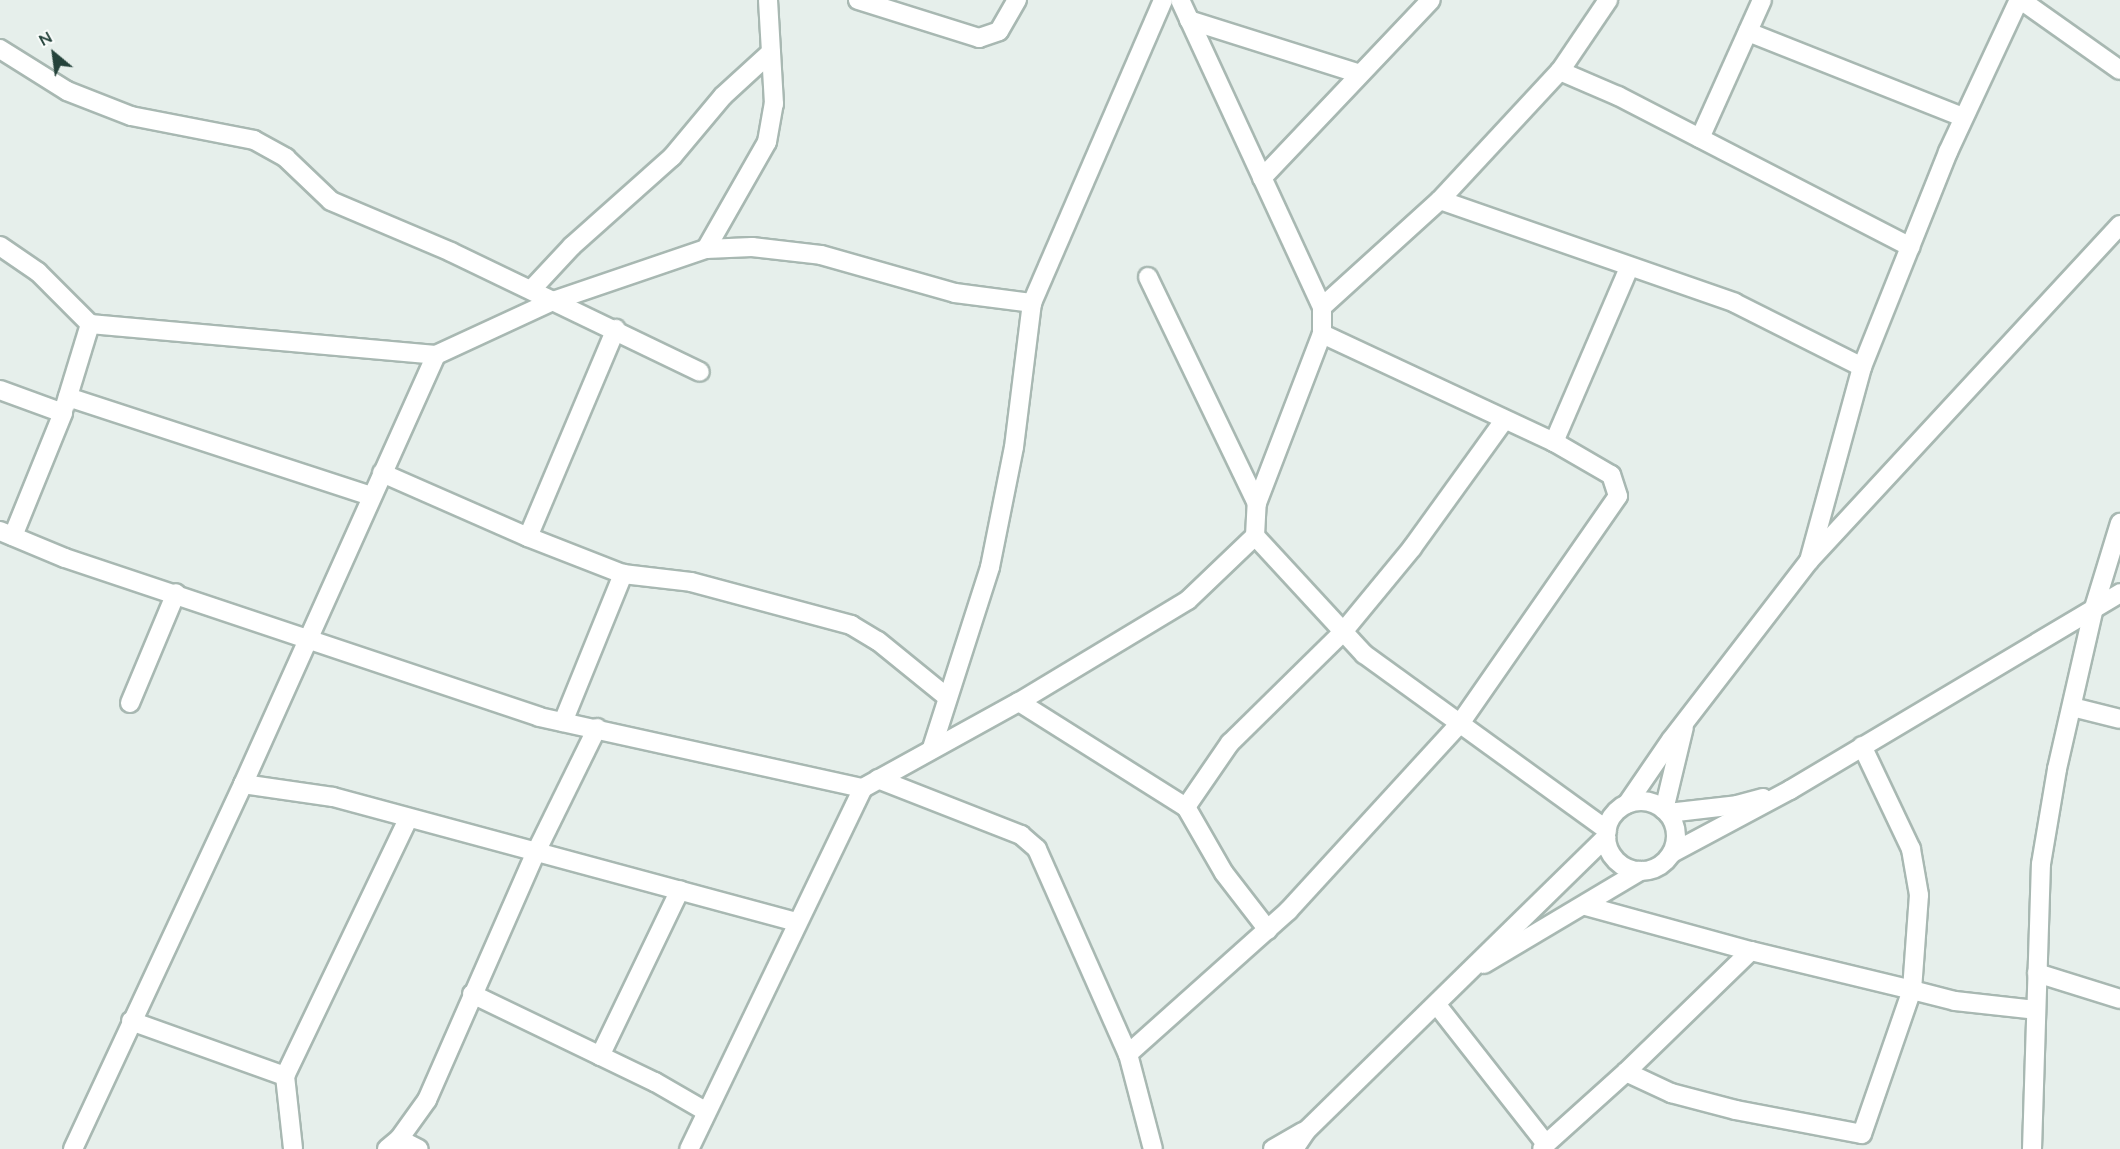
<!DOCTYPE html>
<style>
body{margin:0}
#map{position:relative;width:2120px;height:1149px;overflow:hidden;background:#e6efeb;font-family:Lato,sans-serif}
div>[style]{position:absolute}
.roads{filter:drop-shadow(2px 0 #a8b8b2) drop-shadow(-2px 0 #a8b8b2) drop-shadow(0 2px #a8b8b2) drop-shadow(0 -2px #a8b8b2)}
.street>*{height:18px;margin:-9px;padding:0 9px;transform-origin:9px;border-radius:9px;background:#fff}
.secondary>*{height:18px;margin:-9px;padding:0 9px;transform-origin:9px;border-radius:9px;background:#fff}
.secondary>.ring{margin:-9px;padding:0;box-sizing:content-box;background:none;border:18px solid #fff;border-radius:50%}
span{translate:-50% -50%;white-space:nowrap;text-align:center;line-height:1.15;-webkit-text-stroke:5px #f7fbf9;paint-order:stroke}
.north{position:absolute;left:24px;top:24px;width:60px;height:60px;-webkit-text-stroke:4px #f7fbf9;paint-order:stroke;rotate:331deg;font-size:16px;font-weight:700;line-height:24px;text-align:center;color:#24423a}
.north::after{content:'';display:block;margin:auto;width:21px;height:27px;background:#24423a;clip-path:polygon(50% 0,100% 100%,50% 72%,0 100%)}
</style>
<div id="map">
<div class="roads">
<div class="street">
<div style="left:858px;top:0;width:127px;rotate:17.4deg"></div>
<div style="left:979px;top:38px;width:21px;rotate:-19deg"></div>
<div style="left:999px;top:31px;width:36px;rotate:-60deg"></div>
<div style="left:2021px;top:0;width:121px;rotate:35.3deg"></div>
<div style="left:1189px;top:20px;width:179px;rotate:17.5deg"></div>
<div style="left:1748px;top:32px;width:231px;rotate:21.6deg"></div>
<div style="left:0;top:49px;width:79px;rotate:32.1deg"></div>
<div style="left:67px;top:91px;width:69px;rotate:21.3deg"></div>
<div style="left:131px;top:116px;width:125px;rotate:11deg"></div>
<div style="left:254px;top:140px;width:37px;rotate:29deg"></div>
<div style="left:286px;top:158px;width:62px;rotate:43.7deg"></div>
<div style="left:331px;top:201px;width:130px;rotate:23deg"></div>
<div style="left:451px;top:252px;width:276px;rotate:25.7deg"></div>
<div style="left:1560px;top:71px;width:63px;rotate:23.3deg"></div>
<div style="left:1618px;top:96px;width:329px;rotate:27.3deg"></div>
<div style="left:1700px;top:138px;width:151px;rotate:-65.8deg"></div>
<div style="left:1262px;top:178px;width:245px;rotate:-46.5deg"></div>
<div style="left:1440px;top:200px;width:312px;rotate:19.2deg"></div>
<div style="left:1735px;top:303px;width:142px;rotate:26.7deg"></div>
<div style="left:0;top:246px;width:46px;rotate:34.4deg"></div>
<div style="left:38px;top:272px;width:74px;rotate:45deg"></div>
<div style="left:90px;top:324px;width:347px;rotate:5.1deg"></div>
<div style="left:436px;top:355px;width:129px;rotate:-24.8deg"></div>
<div style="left:553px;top:301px;width:162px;rotate:-18.8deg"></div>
<div style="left:706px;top:249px;width:46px;rotate:-2.5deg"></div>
<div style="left:752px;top:247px;width:69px;rotate:6.6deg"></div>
<div style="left:821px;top:255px;width:139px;rotate:15.8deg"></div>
<div style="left:955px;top:293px;width:78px;rotate:7.4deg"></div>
<div style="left:1032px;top:303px;width:330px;rotate:-66.6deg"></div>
<div style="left:706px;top:249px;width:123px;rotate:-60.3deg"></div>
<div style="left:767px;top:142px;width:39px;rotate:-80deg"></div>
<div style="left:774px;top:104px;width:104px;rotate:-93.3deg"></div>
<div style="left:1148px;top:277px;width:251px;rotate:64.3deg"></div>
<div style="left:531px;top:290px;width:60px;rotate:-47deg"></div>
<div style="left:572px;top:246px;width:134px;rotate:-41.7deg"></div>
<div style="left:672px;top:157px;width:80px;rotate:-50.1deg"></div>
<div style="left:723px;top:96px;width:65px;rotate:-42.5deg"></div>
<div style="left:1322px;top:307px;width:159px;rotate:-42.2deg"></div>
<div style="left:1440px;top:200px;width:176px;rotate:-47.1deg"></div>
<div style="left:1560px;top:71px;width:86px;rotate:-55.9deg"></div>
<div style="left:436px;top:355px;width:470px;rotate:114.2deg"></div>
<div style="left:243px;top:784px;width:91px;rotate:8.2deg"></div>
<div style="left:333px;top:797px;width:481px;rotate:15.1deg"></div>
<div style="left:0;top:390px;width:67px;rotate:20.1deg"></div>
<div style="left:63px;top:413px;width:133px;rotate:112.1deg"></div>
<div style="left:68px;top:397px;width:319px;rotate:18.1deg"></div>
<div style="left:65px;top:406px;width:86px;rotate:-73deg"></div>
<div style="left:1554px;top:442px;width:189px;rotate:-66.7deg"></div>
<div style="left:382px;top:473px;width:159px;rotate:23.7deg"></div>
<div style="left:528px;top:537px;width:226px;rotate:-67.1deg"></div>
<div style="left:0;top:531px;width:70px;rotate:22.6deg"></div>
<div style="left:65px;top:558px;width:500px;rotate:18.5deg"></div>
<div style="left:539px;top:717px;width:332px;rotate:12.4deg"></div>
<div style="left:863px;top:788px;width:401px;rotate:115.7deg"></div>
<div style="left:1255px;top:536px;width:161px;rotate:47.3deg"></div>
<div style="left:1364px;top:654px;width:300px;rotate:35.9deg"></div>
<div style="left:528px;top:537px;width:102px;rotate:21.3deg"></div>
<div style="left:623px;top:574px;width:68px;rotate:6.7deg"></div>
<div style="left:691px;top:582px;width:166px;rotate:15deg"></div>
<div style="left:851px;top:625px;width:31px;rotate:31deg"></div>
<div style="left:878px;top:641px;width:89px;rotate:39.1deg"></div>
<div style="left:1809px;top:561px;width:201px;rotate:-74.7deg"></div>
<div style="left:1862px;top:367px;width:232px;rotate:-68.2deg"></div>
<div style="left:1948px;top:152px;width:168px;rotate:-65deg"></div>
<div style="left:1019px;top:702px;width:197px;rotate:32.2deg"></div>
<div style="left:1186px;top:807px;width:76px;rotate:60.1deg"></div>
<div style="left:1224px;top:873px;width:72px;rotate:52.3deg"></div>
<div style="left:130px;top:703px;width:119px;rotate:-67.3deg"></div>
<div style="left:2072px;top:707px;width:49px;rotate:14deg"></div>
<div style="left:563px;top:722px;width:160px;rotate:-67.9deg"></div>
<div style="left:932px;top:748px;width:190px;rotate:-72.2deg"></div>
<div style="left:990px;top:567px;width:122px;rotate:-78.7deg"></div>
<div style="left:1014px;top:447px;width:145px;rotate:-82.9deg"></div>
<div style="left:878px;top:779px;width:154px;rotate:21.4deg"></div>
<div style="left:1021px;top:835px;width:21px;rotate:41deg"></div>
<div style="left:1037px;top:849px;width:224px;rotate:66.1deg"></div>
<div style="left:1128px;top:1054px;width:98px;rotate:75.3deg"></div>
<div style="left:863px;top:788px;width:178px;rotate:-28.9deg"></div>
<div style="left:1019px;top:702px;width:197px;rotate:-31.1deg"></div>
<div style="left:1188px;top:600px;width:93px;rotate:-43.7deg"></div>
<div style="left:1255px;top:536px;width:33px;rotate:-87deg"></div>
<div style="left:1257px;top:503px;width:181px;rotate:-69deg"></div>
<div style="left:1322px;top:334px;width:27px;rotate:-90deg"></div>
<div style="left:1322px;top:307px;width:338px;rotate:-114.8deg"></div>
<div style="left:1186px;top:807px;width:78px;rotate:-55.5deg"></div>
<div style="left:1230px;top:743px;width:157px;rotate:-44.5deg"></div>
<div style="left:1342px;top:633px;width:110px;rotate:-50.5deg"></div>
<div style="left:1412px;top:548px;width:155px;rotate:-54.2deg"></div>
<div style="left:1586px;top:906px;width:171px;rotate:15.3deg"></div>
<div style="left:2037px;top:973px;width:87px;rotate:17.4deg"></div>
<div style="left:472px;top:994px;width:203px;rotate:25.7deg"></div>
<div style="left:655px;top:1082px;width:58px;rotate:30.1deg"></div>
<div style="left:1437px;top:1005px;width:177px;rotate:51.9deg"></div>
<div style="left:1546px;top:1144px;width:6px;rotate:129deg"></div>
<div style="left:131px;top:1021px;width:164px;rotate:19.7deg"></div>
<div style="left:285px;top:1076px;width:285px;rotate:-64.4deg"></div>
<div style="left:1128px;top:1054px;width:215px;rotate:-41.8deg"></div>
<div style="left:1288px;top:911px;width:256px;rotate:-47.5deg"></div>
<div style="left:1461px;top:722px;width:275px;rotate:-55.2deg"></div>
<div style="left:1618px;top:496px;width:22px;rotate:-108deg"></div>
<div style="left:1611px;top:475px;width:66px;rotate:-149.9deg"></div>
<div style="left:1554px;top:442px;width:256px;rotate:-155deg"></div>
<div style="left:600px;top:1056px;width:184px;rotate:-64.3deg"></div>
<div style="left:1626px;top:1072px;width:174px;rotate:-44.1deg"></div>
<div style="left:1751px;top:951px;width:166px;rotate:13.6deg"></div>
<div style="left:1912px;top:990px;width:95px;rotate:-85.8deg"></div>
<div style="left:1919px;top:895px;width:47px;rotate:-99.9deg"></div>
<div style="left:1911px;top:849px;width:114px;rotate:-115.4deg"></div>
<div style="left:285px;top:1076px;width:73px;rotate:83.7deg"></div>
<div style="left:399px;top:1139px;width:22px;rotate:27deg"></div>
<div style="left:1546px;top:1144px;width:108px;rotate:-42deg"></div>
<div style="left:1626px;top:1072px;width:50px;rotate:25deg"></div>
<div style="left:1671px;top:1093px;width:67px;rotate:14.7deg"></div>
<div style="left:1736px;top:1110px;width:128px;rotate:10.8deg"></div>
<div style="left:1862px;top:1134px;width:152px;rotate:-70.9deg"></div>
<div style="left:1912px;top:990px;width:44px;rotate:14.3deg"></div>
<div style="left:1955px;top:1001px;width:81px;rotate:6.3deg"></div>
<div style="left:73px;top:1149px;width:403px;rotate:-65deg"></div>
<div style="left:387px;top:1149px;width:16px;rotate:-40deg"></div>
<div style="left:399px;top:1139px;width:48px;rotate:-54.3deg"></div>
<div style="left:427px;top:1100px;width:273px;rotate:-66.3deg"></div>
<div style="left:537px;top:850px;width:136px;rotate:-63.8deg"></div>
<div style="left:2032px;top:1149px;width:285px;rotate:-88.2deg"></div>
<div style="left:2041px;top:864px;width:96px;rotate:-80.4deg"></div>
<div style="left:2057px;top:769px;width:165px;rotate:-77.1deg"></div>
<div style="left:2094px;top:608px;width:89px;rotate:-73deg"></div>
</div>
<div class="secondary">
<div class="ring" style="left:1606px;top:801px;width:52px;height:52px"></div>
<div style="left:1627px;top:804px;width:78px;rotate:-55.5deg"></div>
<div style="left:1671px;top:740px;width:226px;rotate:-52.4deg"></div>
<div style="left:1809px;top:561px;width:458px;rotate:-47.2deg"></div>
<div style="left:1664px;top:810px;width:85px;rotate:-76.5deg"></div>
<div style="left:1668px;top:813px;width:69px;rotate:-6.6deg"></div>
<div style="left:1737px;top:805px;width:27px;rotate:-15deg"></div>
<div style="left:1672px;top:853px;width:134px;rotate:-28.1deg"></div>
<div style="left:1790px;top:790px;width:384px;rotate:-30.8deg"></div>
<div style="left:1484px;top:964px;width:182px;rotate:-30.8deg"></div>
<div style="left:1273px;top:1149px;width:34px;rotate:-30deg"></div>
<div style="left:1294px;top:1149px;width:23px;rotate:-56deg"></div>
<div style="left:1307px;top:1130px;width:419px;rotate:-44.4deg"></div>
</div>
</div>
<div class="north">N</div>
</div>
